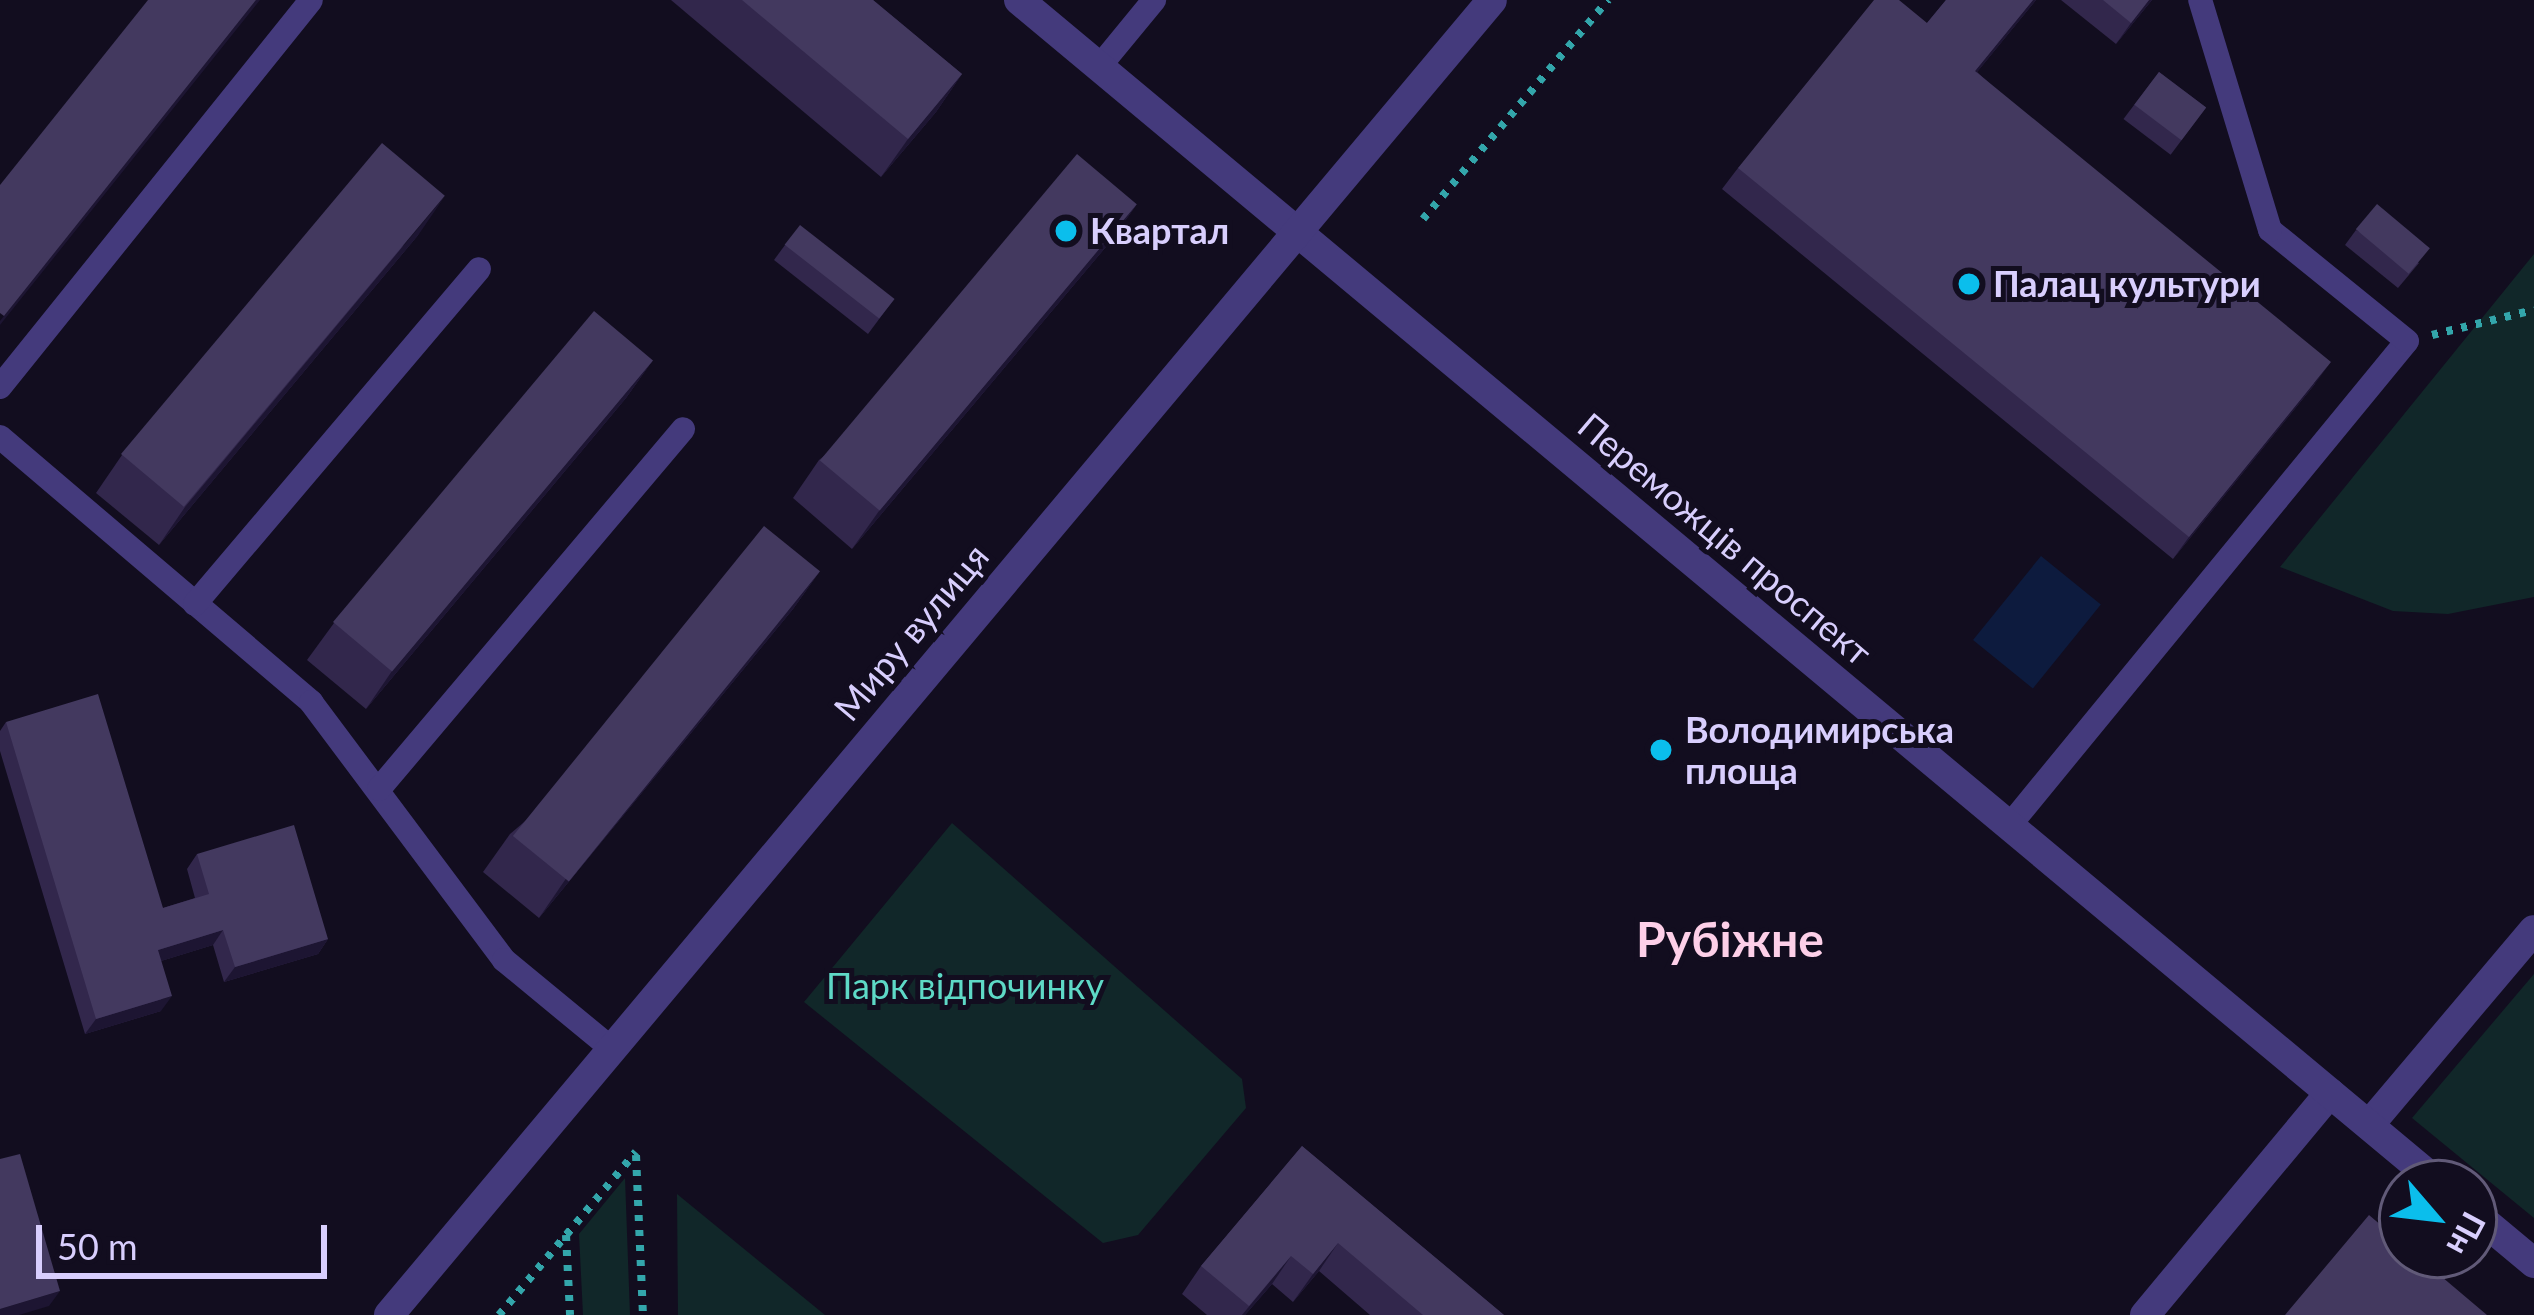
<!DOCTYPE html>
<meta charset="utf-8">
<style>
body{margin:0}
#map{position:relative;width:2534px;height:1315px;overflow:hidden;background:#120d1f;font-family:Lato,sans-serif}
div>[style]{position:absolute}
.green>*{inset:0;background:#112729}
.water>*{inset:0;background:#0d1b3e;transform-origin:0 0}
.path>*{height:8px;margin-top:-4px;transform-origin:0;background:repeating-linear-gradient(90deg,#33a6ab 0 6px,transparent 0 15px)}
.service>*{height:24px;margin:-12px;padding:0 12px;transform-origin:12px;border-radius:12px;background:#443a7c}
.pedestrian>*{height:30px;margin:-15px;padding:0 15px;transform-origin:15px;border-radius:15px;background:#443a7c}
.minor>*{height:30px;margin:-15px;padding:0 15px;transform-origin:15px;border-radius:15px;background:#443a7c}
.tertiary>*{height:30px;margin:-15px;padding:0 15px;transform-origin:15px;border-radius:15px;background:#443a7c}
.wall>*{inset:0;background:#32274c;transform-origin:0 0}
.shaded-wall>*{inset:0;background:#1d1532}
.building>*{inset:0;background:#43395f;transform-origin:0 0}
.dots>*{width:33px;height:33px;translate:-50% -50%;box-sizing:border-box;border:6px solid #120d1f;border-radius:50%}
span{translate:-50% -50%;white-space:nowrap;text-align:center;line-height:1.15;-webkit-text-stroke:10px #120d1f;paint-order:stroke}
.poi-label{font-size:36px;color:#d8cefd;font-weight:700}
.left{translate:0 -50%;text-align:left}
.street-label{font-size:36px;color:#d8cefd}
.park-label{font-size:36px;color:#5ed9c6}
.district-label{font-size:48px;color:#fdcfe8;font-weight:700}
.north{position:absolute;left:2378px;top:1159px;width:120px;height:120px;box-sizing:border-box;background:#120d1f;border:3px solid #615a78;border-radius:50%;rotate:118deg;font-size:33px;font-weight:700;line-height:48px;text-align:center;color:#d8cefd}
.north::after{content:'';display:block;margin:auto;width:42px;height:54px;background:#0bbeec;clip-path:polygon(50% 0,100% 100%,50% 72%,0 100%)}
.scale{position:absolute;left:36px;top:1225px;width:291px;height:54px;box-sizing:border-box;border:6px solid #d8cefd;border-top:0;padding-left:15px;font-size:36px;line-height:42px;white-space:nowrap;color:#d8cefd;-webkit-text-stroke:9px #120d1f;paint-order:stroke}
</style>
<div id="map">
<div class="green">
<div style="clip-path:polygon(2534px 254px,2534px 597px,2448px 614px,2393px 611px,2280px 567px)"></div>
<div style="clip-path:polygon(952px 823px,1242px 1079px,1246px 1108px,1138px 1235px,1103px 1243px,804px 1002px)"></div>
<div style="clip-path:polygon(2534px 974px,2534px 1218px,2412px 1118px)"></div>
<div style="clip-path:polygon(625px 1178px,630px 1315px,583px 1315px,579px 1234px)"></div>
<div style="clip-path:polygon(677px 1194px,825px 1315px,678px 1315px)"></div>
</div>
<div class="water">
<div style="left:2041px;top:556px;width:77px;height:108px;rotate:39deg"></div>
</div>
<div class="path">
<div style="left:1423px;top:219px;width:287px;rotate:-49.8deg"></div>
<div style="left:2432px;top:335px;width:105px;rotate:-13.8deg"></div>
<div style="left:636px;top:1155px;width:160px;rotate:87.5deg"></div>
<div style="left:566px;top:1235px;width:80px;rotate:87.1deg"></div>
<div style="left:499px;top:1315px;width:213px;rotate:-50deg"></div>
</div>
<div class="service">
<div style="left:1099px;top:67px;width:87px;rotate:-50.6deg"></div>
<div style="left:0;top:387px;width:496px;rotate:-51.2deg"></div>
<div style="left:0;top:437px;width:409px;rotate:40.4deg"></div>
<div style="left:311px;top:702px;width:322px;rotate:53.2deg"></div>
<div style="left:504px;top:960px;width:140px;rotate:39.5deg"></div>
<div style="left:195px;top:604px;width:439px;rotate:-49.7deg"></div>
<div style="left:379px;top:789px;width:471px;rotate:-49.8deg"></div>
<div style="left:2009px;top:826px;width:627px;rotate:-50.63deg"></div>
<div style="left:2407px;top:341px;width:176px;rotate:-141deg"></div>
<div style="left:2270px;top:230px;width:240px;rotate:-106.9deg"></div>
</div>
<div class="pedestrian">
<div style="left:2369px;top:1125px;width:255px;rotate:-49.8deg"></div>
</div>
<div class="minor">
<div style="left:2145px;top:1315px;width:289px;rotate:-50.2deg"></div>
</div>
<div class="tertiary">
<div style="left:1019px;top:0;width:1847px;rotate:39.82deg"></div>
<div style="left:2474px;top:1213px;width:78px;rotate:39.8deg"></div>
<div style="left:389px;top:1315px;width:1716px;rotate:-50.01deg"></div>
</div>
<div class="wall">
<div style="clip-path:polygon(671px 0,873px 0,962px 74px,936px 112px,881px 177px)"></div>
<div style="clip-path:polygon(1946px 0,2036px 0,1977px 72px,2315px 384px,2173px 559px,1722px 189px,1738px 168px,1927px 23px)"></div>
<div style="clip-path:polygon(2061px 0,2152px 0,2116px 44px)"></div>
<div style="left:2159px;top:72px;width:59px;height:59px;rotate:37deg"></div>
<div style="clip-path:polygon(1137px 204px,1110px 242px,852px 549px,793px 498px,819px 460px)"></div>
<div style="clip-path:polygon(2356px 230px,2419px 263px,2398px 288px,2345px 245px)"></div>
<div style="clip-path:polygon(419px 234px,159px 545px,96px 493px,122px 455px)"></div>
<div style="clip-path:polygon(785px 245px,894px 299px,868px 334px,774px 260px)"></div>
<div style="clip-path:polygon(653px 360px,626px 398px,366px 709px,307px 660px,334px 623px)"></div>
<div style="clip-path:polygon(820px 571px,793px 609px,539px 918px,483px 872px,510px 834px)"></div>
<div style="clip-path:polygon(6px 722px,163px 908px,195px 898px,187px 869px,197px 854px,328px 939px,318px 954px,224px 982px,213px 945px,161px 961px,161px 1011px,85px 1034px,0 751px,0 731px)"></div>
<div style="clip-path:polygon(1302px 1146px,1504px 1315px,1370px 1315px,1319px 1271px,1293px 1302px,1272px 1284px,1245px 1315px,1207px 1315px,1182px 1294px,1201px 1266px)"></div>
</div>
<div class="shaded-wall">
<div style="clip-path:polygon(256px 0,260px 0,0 325px,0 321px)"></div>
<div style="clip-path:polygon(2033px 0,2036px 0,1960px 93px,1975px 71px)"></div>
<div style="clip-path:polygon(2149px 0,2152px 0,2116px 44px,2131px 23px)"></div>
<div style="clip-path:polygon(962px 74px,936px 112px,881px 177px,908px 139px)"></div>
<div style="clip-path:polygon(445px 196px,419px 234px,159px 545px,185px 507px)"></div>
<div style="clip-path:polygon(1137px 204px,1110px 242px,852px 549px,879px 511px)"></div>
<div style="clip-path:polygon(653px 360px,626px 398px,366px 709px,392px 671px)"></div>
<div style="clip-path:polygon(2331px 362px,2315px 384px,2173px 559px,2189px 537px)"></div>
<div style="clip-path:polygon(820px 571px,793px 609px,539px 918px,565px 880px)"></div>
<div style="clip-path:polygon(223px 930px,213px 945px,148px 965px,158px 950px)"></div>
<div style="clip-path:polygon(328px 939px,318px 954px,224px 982px,235px 967px)"></div>
<div style="clip-path:polygon(172px 996px,161px 1011px,85px 1034px,96px 1019px)"></div>
<div style="clip-path:polygon(1338px 1243px,1319px 1271px,1293px 1302px,1313px 1274px)"></div>
<div style="clip-path:polygon(1291px 1256px,1272px 1284px,1245px 1315px,1242px 1315px)"></div>
<div style="clip-path:polygon(60px 1291px,49px 1306px,19px 1315px,0 1315px,0 1309px)"></div>
</div>
<div class="building">
<div style="clip-path:polygon(148px 0,256px 0,4px 316px,0 313px,0 185px)"></div>
<div style="clip-path:polygon(742px 0,873px 0,962px 74px,908px 139px)"></div>
<div style="clip-path:polygon(1874px 0,1899px 0,1927px 23px,1946px 0,2033px 0,1975px 71px,2331px 362px,2189px 537px,1738px 168px)"></div>
<div style="clip-path:polygon(2103px 0,2149px 0,2131px 23px)"></div>
<div style="left:2159px;top:72px;width:59px;height:41px;rotate:37deg"></div>
<div style="left:382px;top:143px;width:82px;height:406px;rotate:40deg"></div>
<div style="left:1077px;top:154px;width:78px;height:400px;rotate:40deg"></div>
<div style="left:2377px;top:204px;width:69px;height:33px;rotate:40deg"></div>
<div style="left:800px;top:225px;width:120px;height:25px;rotate:38deg"></div>
<div style="left:594px;top:311px;width:77px;height:406px;rotate:40deg"></div>
<div style="left:764px;top:526px;width:72px;height:399px;rotate:39deg"></div>
<div style="clip-path:polygon(98px 694px,163px 908px,209px 894px,197px 854px,294px 825px,328px 939px,235px 967px,223px 930px,158px 950px,172px 996px,96px 1019px,6px 722px)"></div>
<div style="clip-path:polygon(1302px 1146px,1504px 1315px,1423px 1315px,1338px 1243px,1313px 1274px,1291px 1256px,1249px 1306px,1201px 1266px)"></div>
<div style="clip-path:polygon(20px 1154px,60px 1291px,0 1309px,0 1159px)"></div>
<div style="clip-path:polygon(2369px 1215px,2402px 1243px,2402px 1255px,2416px 1255px,2487px 1315px,2285px 1315px)"></div>
</div>
<div class="dots">
<div style="left:1066px;top:231px;background:#0bbeec"></div>
<div style="left:1969px;top:284px;background:#0bbeec"></div>
<div style="left:1661px;top:750px;background:#0bbeec"></div>
</div>
<div class="poi-label">
<span class="left" style="left:1090px;top:231px">Квартал</span>
<span class="left" style="left:1993px;top:284px">Палац культури</span>
<span class="left" style="left:1685px;top:750px">Володимирська<br>площа</span>
</div>
<div class="street-label">
<span style="left:1725px;top:539px;rotate:40deg">Переможців проспект</span>
<span style="left:911px;top:632px;rotate:-50deg">Миру вулиця</span>
</div>
<div class="park-label">
<span style="left:965px;top:986px">Парк відпочинку</span>
</div>
<div class="district-label">
<span style="left:1730px;top:939px">Рубіжне</span>
</div>
<div class="north">Пн</div>
<div class="scale">50 m</div>
</div>
